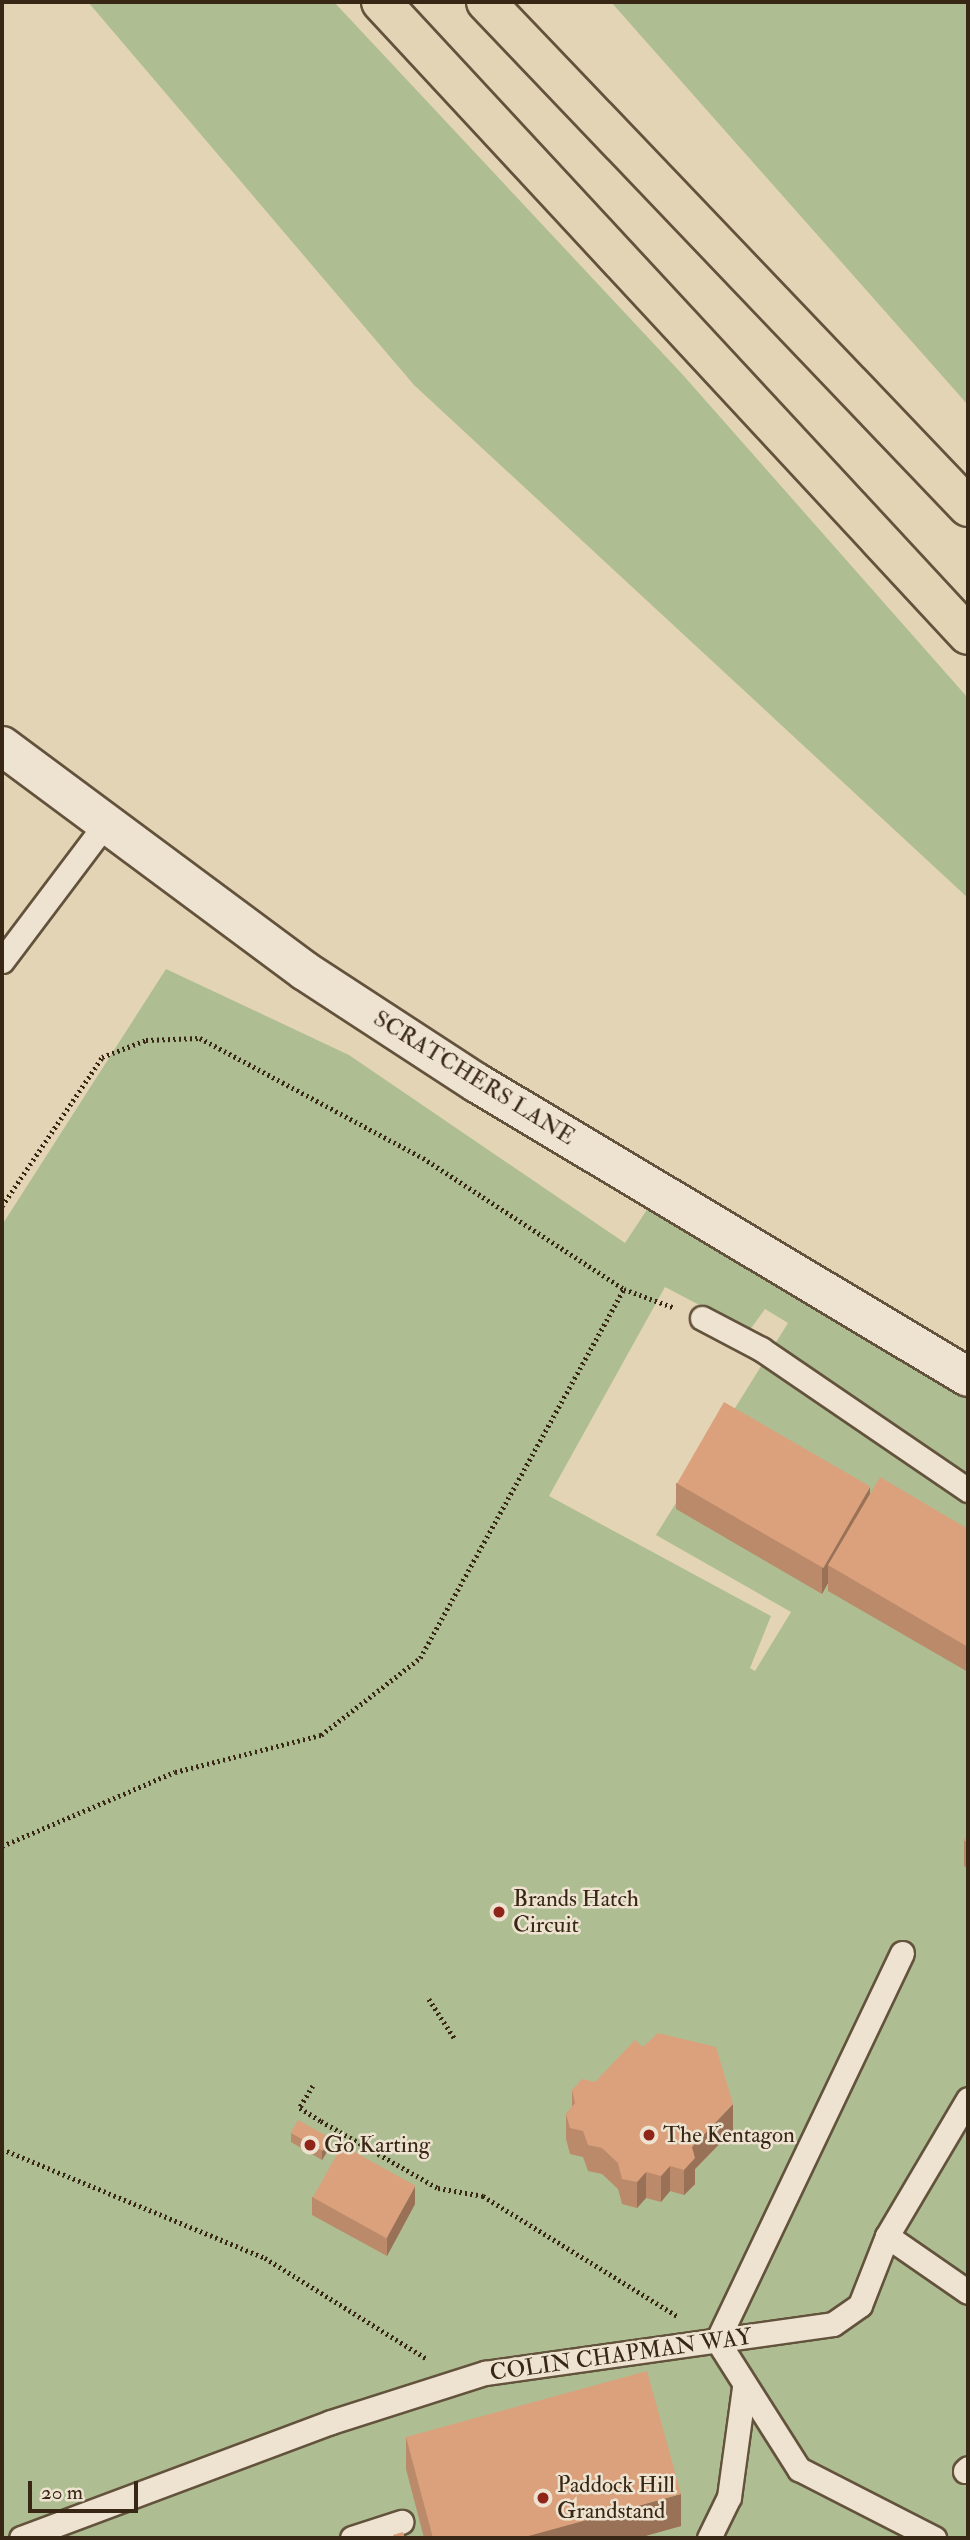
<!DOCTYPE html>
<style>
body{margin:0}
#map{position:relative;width:970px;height:2540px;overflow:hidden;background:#e4d4b6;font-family:"IM FELL Double Pica",serif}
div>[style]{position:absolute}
.green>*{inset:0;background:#aebe92}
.path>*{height:4.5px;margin-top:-2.25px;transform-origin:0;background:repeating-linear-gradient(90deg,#382714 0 2px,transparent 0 5.5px)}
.roads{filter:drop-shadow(2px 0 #63523c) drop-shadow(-2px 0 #63523c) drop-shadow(0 2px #63523c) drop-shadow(0 -2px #63523c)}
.lane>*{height:23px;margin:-11.5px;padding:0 11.5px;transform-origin:11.5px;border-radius:11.5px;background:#ede3d0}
.street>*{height:38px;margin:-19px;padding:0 19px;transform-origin:19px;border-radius:19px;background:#ede3d0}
.highway>*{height:38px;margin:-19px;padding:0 19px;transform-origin:19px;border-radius:19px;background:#e4d4b6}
.wall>*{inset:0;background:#bb8a6b}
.shaded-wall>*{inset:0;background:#997157}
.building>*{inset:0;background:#daa17c;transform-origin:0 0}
.dots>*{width:19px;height:19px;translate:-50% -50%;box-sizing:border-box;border:4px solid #ede3d0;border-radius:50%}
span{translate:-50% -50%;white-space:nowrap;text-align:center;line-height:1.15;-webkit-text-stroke:5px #ede3d0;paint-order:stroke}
.street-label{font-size:23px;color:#382714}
.poi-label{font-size:23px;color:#382714}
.left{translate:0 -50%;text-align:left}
.frame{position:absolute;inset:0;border:4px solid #382714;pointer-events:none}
.scale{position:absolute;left:28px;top:2481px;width:110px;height:32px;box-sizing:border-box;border:4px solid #382714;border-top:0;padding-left:9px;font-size:21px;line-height:24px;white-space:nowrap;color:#382714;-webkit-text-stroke:5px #ede3d0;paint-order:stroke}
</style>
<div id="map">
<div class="green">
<div style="clip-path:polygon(88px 2px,334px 2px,683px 375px,968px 698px,968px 898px,414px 385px)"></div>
<div style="clip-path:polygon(611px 2px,968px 2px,968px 405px)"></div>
<div style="clip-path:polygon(evenodd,166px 969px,349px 1055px,625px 1243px,654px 1199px,968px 1391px,968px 2538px,2px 2538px,2px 1225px,166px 969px,665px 1287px,749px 1331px,765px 1309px,788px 1323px,656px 1535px,791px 1612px,755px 1671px,750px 1668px,771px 1616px,549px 1496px,665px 1287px)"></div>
</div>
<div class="path">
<div style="left:2px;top:1206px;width:179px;rotate:-56.1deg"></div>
<div style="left:102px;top:1057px;width:47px;rotate:-21.1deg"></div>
<div style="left:146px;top:1040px;width:54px;rotate:-2.1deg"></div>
<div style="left:200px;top:1038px;width:253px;rotate:28.3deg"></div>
<div style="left:423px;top:1158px;width:240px;rotate:33.1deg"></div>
<div style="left:624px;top:1289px;width:54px;rotate:20.4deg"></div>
<div style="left:2px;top:1846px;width:188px;rotate:-23.2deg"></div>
<div style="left:175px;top:1772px;width:151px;rotate:-14.2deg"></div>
<div style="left:321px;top:1735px;width:125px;rotate:-37.9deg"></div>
<div style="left:420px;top:1658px;width:422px;rotate:-61.1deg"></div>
<div style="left:429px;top:1999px;width:48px;rotate:57deg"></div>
<div style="left:313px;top:2086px;width:26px;rotate:121deg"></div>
<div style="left:300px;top:2108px;width:25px;rotate:32deg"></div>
<div style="left:321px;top:2121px;width:135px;rotate:29.8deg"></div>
<div style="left:438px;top:2188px;width:46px;rotate:10.1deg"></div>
<div style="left:483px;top:2196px;width:228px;rotate:31.7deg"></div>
<div style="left:2px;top:2149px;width:285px;rotate:22.5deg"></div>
<div style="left:265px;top:2258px;width:191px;rotate:31.9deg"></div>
</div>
<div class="roads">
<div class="lane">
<div style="left:2px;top:961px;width:173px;rotate:-53deg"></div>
<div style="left:702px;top:1318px;width:67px;rotate:27.7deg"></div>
<div style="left:761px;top:1349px;width:250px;rotate:34.3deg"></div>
<div style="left:902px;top:1953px;width:429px;rotate:115.5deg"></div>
<div style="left:717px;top:2340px;width:153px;rotate:57.6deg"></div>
<div style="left:799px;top:2469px;width:152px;rotate:27.1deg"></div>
<div style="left:887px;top:2236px;width:159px;rotate:-59.4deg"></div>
<div style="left:965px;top:2471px;width:4px;rotate:-45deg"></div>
<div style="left:21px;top:2538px;width:331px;rotate:-20.5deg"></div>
<div style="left:331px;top:2422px;width:162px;rotate:-17.7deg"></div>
<div style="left:485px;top:2373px;width:351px;rotate:-8deg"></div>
<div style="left:833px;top:2324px;width:33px;rotate:-35deg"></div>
<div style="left:860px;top:2305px;width:74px;rotate:-68.6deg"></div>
<div style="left:887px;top:2236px;width:98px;rotate:34.7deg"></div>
<div style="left:352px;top:2538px;width:52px;rotate:-18.1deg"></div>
<div style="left:709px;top:2538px;width:46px;rotate:-64deg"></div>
<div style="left:729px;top:2497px;width:111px;rotate:-82.2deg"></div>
</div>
<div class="street">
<div style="left:2px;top:746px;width:377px;rotate:36.6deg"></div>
<div style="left:305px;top:971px;width:205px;rotate:33.1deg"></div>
<div style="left:477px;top:1083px;width:572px;rotate:30.91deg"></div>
</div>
<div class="highway">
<div style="left:381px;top:2px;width:863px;rotate:47.16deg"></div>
<div style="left:486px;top:2px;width:698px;rotate:46.33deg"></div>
</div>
</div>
<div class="wall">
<div style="clip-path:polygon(676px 1483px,870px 1494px,968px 1529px,968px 1672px,828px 1591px,828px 1583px,822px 1594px,676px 1509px)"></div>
<div style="clip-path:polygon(968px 1835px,968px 1869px,964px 1866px,964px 1840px)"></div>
<div style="clip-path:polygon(572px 2090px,733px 2130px,695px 2169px,695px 2184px,684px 2195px,670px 2191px,661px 2202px,646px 2198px,637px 2208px,622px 2204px,618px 2189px,602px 2174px,588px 2171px,583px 2157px,570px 2154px,566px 2139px,566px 2114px,572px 2107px)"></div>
<div style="clip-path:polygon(291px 2133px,330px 2147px,322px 2160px,291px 2142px)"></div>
<div style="clip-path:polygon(312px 2197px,415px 2204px,387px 2256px,312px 2215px)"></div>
<div style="clip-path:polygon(406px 2437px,681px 2526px,638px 2538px,424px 2538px,406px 2469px)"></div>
</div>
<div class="shaded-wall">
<div style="clip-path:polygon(870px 1487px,870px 1513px,828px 1565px,828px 1583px,822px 1594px,822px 1569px)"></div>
<div style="clip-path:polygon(733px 2104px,733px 2130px,695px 2169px,695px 2184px,684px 2195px,684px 2170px,692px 2147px)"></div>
<div style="clip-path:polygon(330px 2138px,330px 2147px,322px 2160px,322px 2151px)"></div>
<div style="clip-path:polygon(670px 2166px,670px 2191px,661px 2202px,661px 2176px)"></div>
<div style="clip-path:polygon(646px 2172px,646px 2198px,637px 2208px,637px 2182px)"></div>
<div style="clip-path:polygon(415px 2186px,415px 2204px,387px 2256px,387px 2238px)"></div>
<div style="clip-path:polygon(681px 2494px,681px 2526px,638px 2538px,521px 2538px)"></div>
</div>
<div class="building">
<div style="left:724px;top:1402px;width:169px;height:94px;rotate:30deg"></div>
<div style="clip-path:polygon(880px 1477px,968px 1529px,968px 1647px,828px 1565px)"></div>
<div style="clip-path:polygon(968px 1835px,968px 1844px,964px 1840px)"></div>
<div style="clip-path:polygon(658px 2033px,716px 2047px,733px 2104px,692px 2147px,695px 2158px,684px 2170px,670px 2166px,661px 2176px,646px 2172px,637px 2182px,622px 2179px,618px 2163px,602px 2148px,588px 2145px,583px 2131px,570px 2128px,566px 2114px,575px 2103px,572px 2090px,582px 2079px,595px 2082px,635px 2040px,643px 2047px)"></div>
<div style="left:298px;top:2120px;width:37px;height:15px;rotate:29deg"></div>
<div style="left:342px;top:2145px;width:84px;height:60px;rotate:29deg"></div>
<div style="clip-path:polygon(647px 2371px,681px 2494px,521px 2538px,433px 2538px,406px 2437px)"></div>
<div style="clip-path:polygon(403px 2532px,405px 2538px,394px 2538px,393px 2535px)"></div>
</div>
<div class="dots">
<div style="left:499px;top:1912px;background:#8f2418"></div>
<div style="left:649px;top:2135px;background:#8f2418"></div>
<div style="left:310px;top:2145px;background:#8f2418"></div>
<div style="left:543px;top:2498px;background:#8f2418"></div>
</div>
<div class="street-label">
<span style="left:474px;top:1078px;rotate:32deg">SCRATCHERS LANE</span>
<span style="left:621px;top:2355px;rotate:-8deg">COLIN CHAPMAN WAY</span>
</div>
<div class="poi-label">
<span class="left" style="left:513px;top:1912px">Brands Hatch<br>Circuit</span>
<span class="left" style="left:663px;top:2135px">The Kentagon</span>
<span class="left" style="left:324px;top:2145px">Go Karting</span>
<span class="left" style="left:557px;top:2498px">Paddock Hill<br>Grandstand</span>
</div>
<div class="frame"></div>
<div class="scale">20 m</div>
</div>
